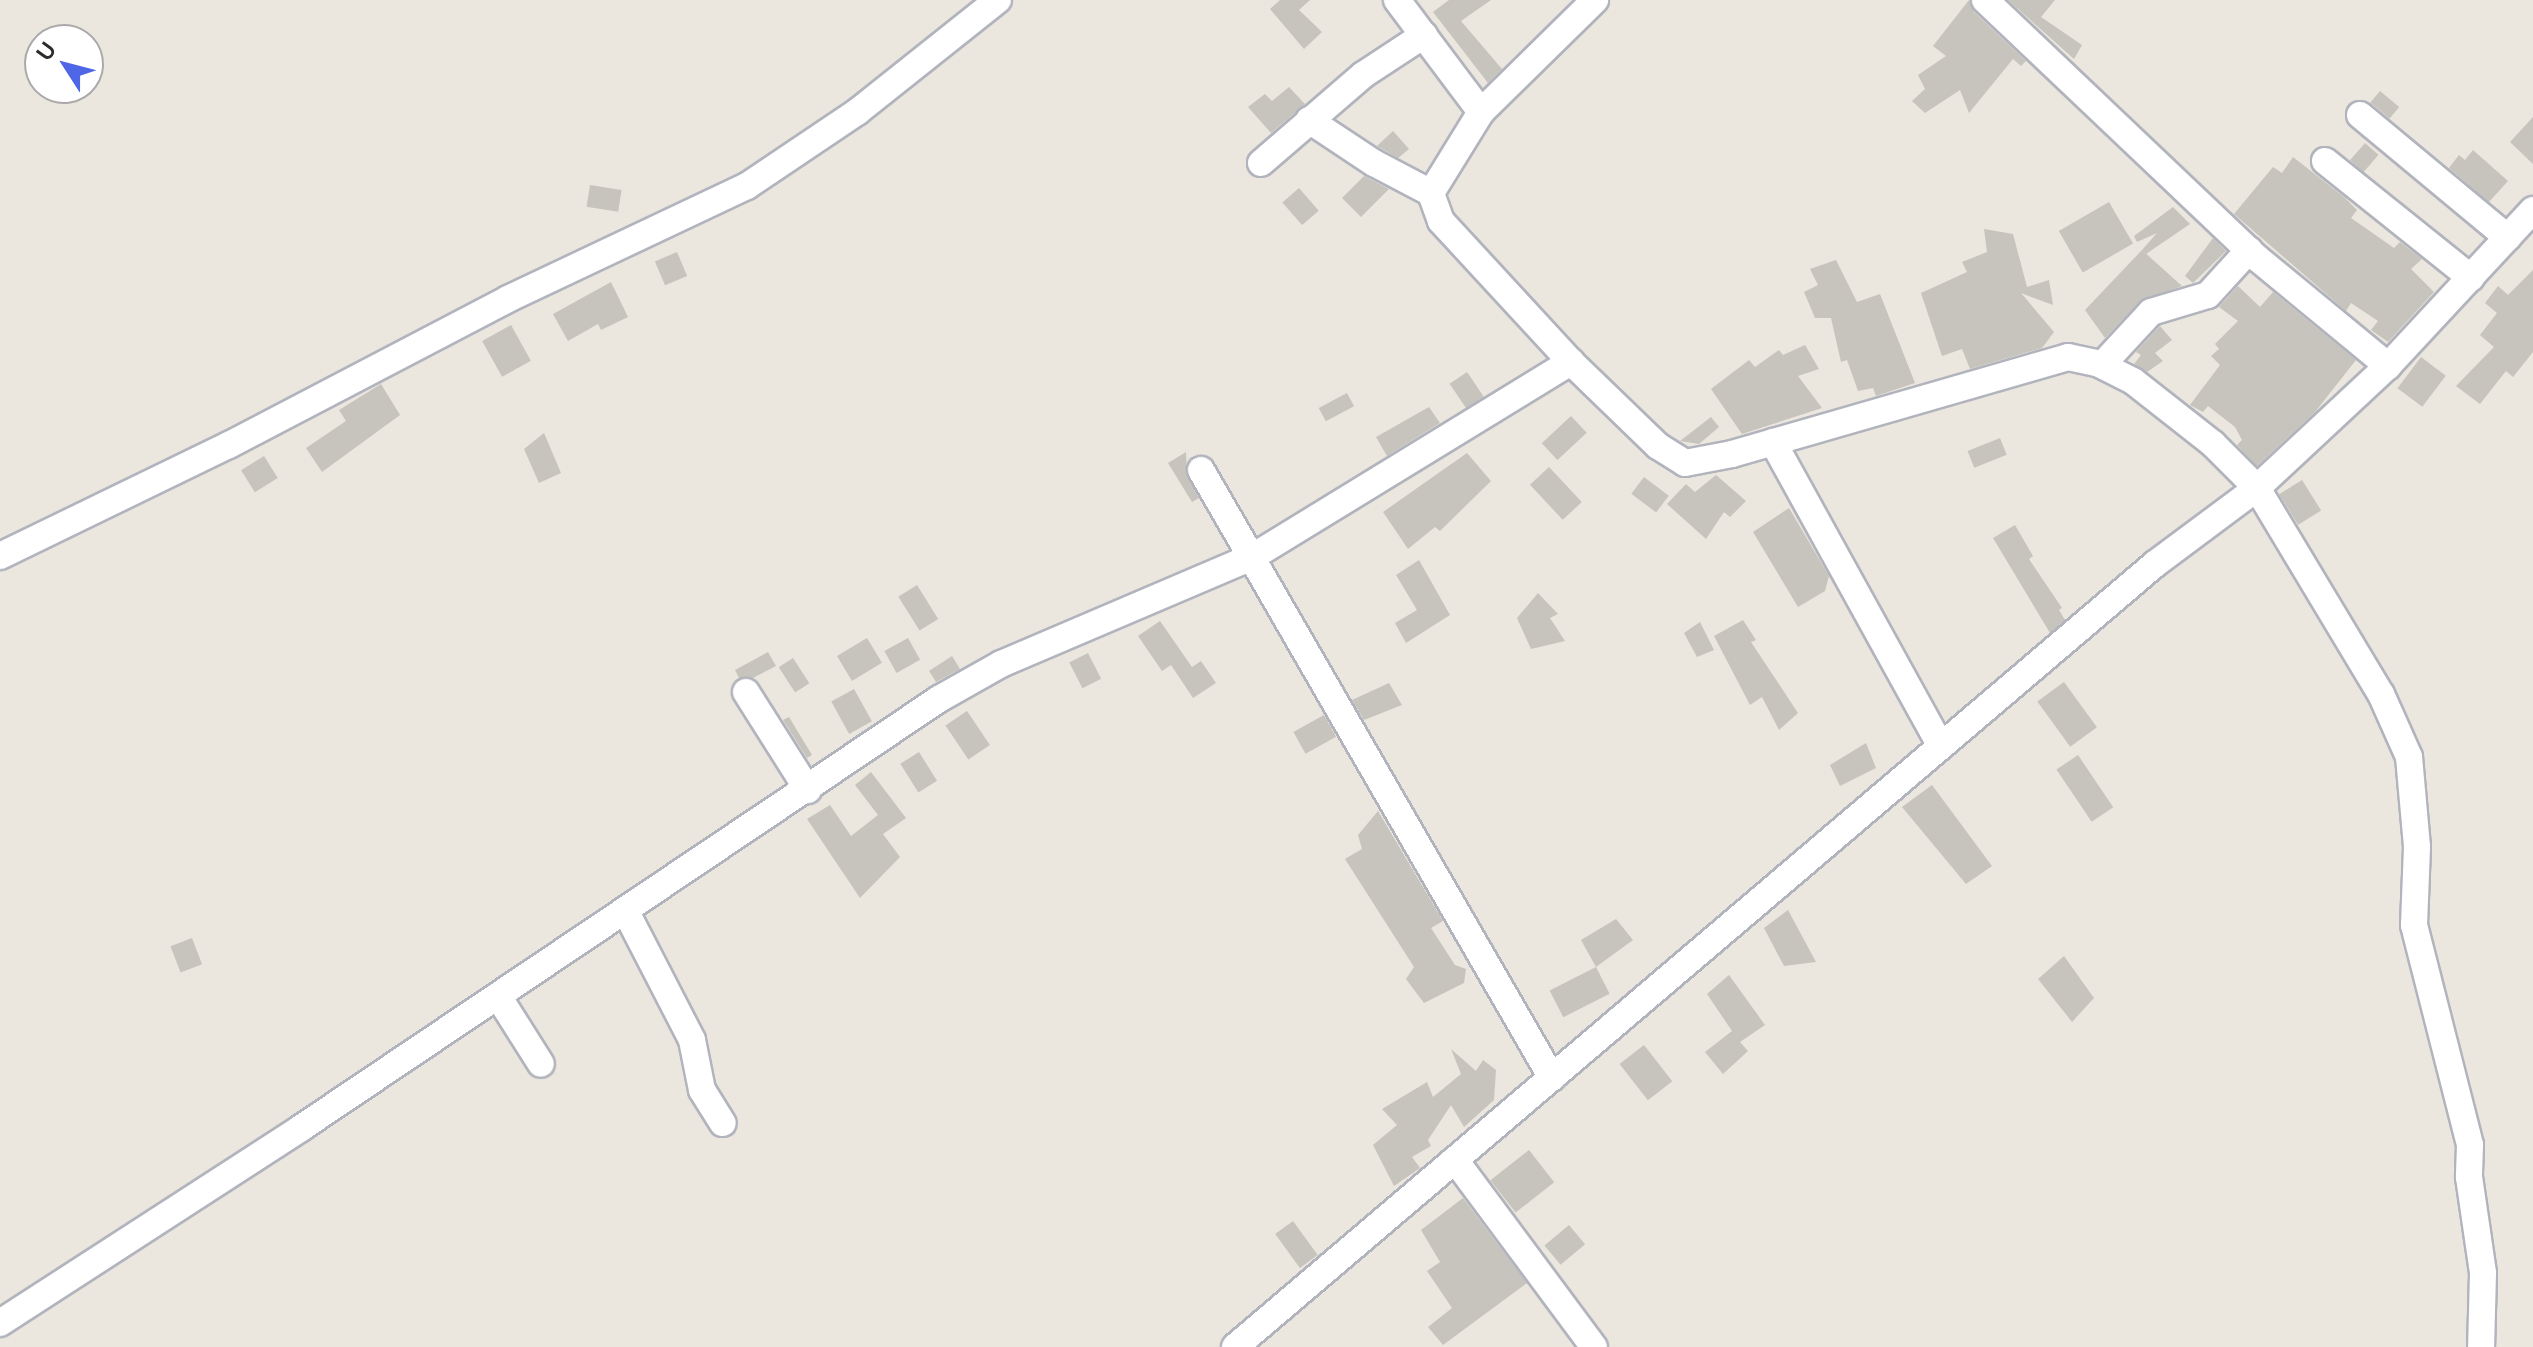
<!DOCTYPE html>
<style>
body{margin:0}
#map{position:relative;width:2533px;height:1347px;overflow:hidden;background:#ebe6de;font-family:Lato,sans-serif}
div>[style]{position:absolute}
.building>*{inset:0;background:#c7c4bd;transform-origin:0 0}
.roads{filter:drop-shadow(2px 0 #b2b4bd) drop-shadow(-2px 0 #b2b4bd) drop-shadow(0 2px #b2b4bd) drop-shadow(0 -2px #b2b4bd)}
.minor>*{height:26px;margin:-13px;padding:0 13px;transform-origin:13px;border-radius:13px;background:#fff}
span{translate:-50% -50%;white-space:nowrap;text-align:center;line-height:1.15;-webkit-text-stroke:6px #fff;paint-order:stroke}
.north{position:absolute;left:24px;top:24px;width:80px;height:80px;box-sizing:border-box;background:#fff;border:2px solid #aaa;border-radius:50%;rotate:306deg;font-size:22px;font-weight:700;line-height:32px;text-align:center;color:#2b2b2b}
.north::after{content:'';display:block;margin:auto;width:28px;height:36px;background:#4f67e7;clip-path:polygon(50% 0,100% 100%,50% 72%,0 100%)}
</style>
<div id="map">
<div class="building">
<div style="clip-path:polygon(1280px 0,1310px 0,1299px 10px,1322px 32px,1304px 49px,1270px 9px)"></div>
<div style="clip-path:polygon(1449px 0,1491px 0,1461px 21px,1502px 69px,1488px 83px,1433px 12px)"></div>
<div style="clip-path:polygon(1969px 0,1974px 12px,2026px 61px,2021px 66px,2013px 59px,1969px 113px,1960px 90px,1925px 113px,1912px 101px,1925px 89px,1918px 75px,1946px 56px,1933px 46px)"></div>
<div style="clip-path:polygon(2008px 0,2055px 0,2041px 17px,2082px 45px,2074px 59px)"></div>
<div style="clip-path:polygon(1289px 87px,1305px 104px,1271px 133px,1248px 107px,1265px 94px,1272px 101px)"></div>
<div style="left:2380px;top:91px;width:25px;height:15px;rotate:40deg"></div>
<div style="clip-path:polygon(2533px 117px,2533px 164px,2510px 142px)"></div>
<div style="clip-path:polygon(1393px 131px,1409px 149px,1398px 158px,1377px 146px)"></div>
<div style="left:2365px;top:143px;width:18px;height:23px;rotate:41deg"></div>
<div style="clip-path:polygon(2473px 150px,2508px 181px,2489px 202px,2449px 168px,2459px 155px,2465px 160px)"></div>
<div style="clip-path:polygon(2293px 157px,2344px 197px,2357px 210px,2351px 218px,2394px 248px,2400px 242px,2422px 259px,2411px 269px,2434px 292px,2388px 342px,2371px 330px,2378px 321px,2351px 303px,2346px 311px,2234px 214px,2273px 167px,2282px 173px)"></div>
<div style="clip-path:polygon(1364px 176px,1389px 189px,1361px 217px,1342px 198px)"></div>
<div style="left:590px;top:185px;width:32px;height:22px;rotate:9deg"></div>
<div style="left:1299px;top:188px;width:30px;height:22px;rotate:49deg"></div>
<div style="left:2109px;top:202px;width:48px;height:58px;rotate:60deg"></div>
<div style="clip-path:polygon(2173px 207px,2190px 224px,2146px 254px,2142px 250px,2157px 233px,2137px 242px,2134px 236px)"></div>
<div style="clip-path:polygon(1984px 229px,2013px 234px,2027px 287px,2049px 280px,2053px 305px,2021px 293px,2054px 332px,2042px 348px,1970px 369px,1962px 349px,1942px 356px,1921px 293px,1967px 272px,1962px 262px,1987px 252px)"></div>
<div style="clip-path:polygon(2213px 238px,2226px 251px,2193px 283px,2185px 276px)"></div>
<div style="clip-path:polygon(2142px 250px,2182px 286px,2140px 301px,2105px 338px,2085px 310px)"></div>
<div style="left:677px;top:252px;width:26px;height:24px;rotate:67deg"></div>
<div style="clip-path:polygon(1836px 260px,1857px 302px,1880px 294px,1915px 383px,1876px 396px,1873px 388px,1858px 391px,1847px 360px,1841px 362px,1831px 318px,1815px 318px,1804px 292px,1818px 285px,1810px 269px)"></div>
<div style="clip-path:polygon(2533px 270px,2533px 352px,2513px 377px,2506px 371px,2480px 404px,2456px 386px,2494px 347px,2480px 335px,2497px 313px,2485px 303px,2498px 286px,2508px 295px)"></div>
<div style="clip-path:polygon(611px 282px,628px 317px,601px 330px,598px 324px,568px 341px,553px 314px)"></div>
<div style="clip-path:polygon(2238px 286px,2260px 307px,2273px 292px,2356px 360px,2315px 412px,2257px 466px,2237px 445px,2242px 440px,2235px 427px,2208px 406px,2203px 412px,2190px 405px,2220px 365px,2211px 356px,2219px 349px,2215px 344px,2238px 321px,2219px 307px)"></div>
<div style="left:511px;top:325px;width:41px;height:33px;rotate:61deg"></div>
<div style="clip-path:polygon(2160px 326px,2172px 340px,2155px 353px,2163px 361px,2147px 372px,2134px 364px,2141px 355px,2136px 352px)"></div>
<div style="clip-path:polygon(1805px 345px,1819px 369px,1798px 376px,1822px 408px,1742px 434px,1711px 389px,1749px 360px,1755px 367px,1779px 350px,1783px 355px)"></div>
<div style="left:2421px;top:357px;width:31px;height:39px;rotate:37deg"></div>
<div style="left:1467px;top:372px;width:30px;height:21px;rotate:56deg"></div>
<div style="clip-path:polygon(381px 384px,400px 415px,322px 472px,306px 448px,346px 421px,339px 410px)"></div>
<div style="left:1347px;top:393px;width:15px;height:32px;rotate:62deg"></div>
<div style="clip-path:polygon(1429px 407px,1440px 423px,1387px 456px,1376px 437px)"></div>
<div style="left:1571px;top:416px;width:23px;height:40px;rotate:47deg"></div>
<div style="clip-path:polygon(1711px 417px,1719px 427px,1699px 444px,1680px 441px)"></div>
<div style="clip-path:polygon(544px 433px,561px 473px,539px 483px,524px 449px)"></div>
<div style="left:2000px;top:438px;width:18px;height:35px;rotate:68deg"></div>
<div style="clip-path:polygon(1186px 452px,1187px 477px,1199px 498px,1192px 502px,1168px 463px)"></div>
<div style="clip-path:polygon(1467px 453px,1491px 481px,1440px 531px,1435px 527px,1408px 549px,1383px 512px)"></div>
<div style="left:264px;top:456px;width:26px;height:27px;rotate:58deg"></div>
<div style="left:1549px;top:467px;width:48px;height:26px;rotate:47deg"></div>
<div style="clip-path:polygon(1716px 475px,1746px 501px,1730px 517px,1724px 512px,1706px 539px,1667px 504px,1686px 484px,1695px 492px)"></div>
<div style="left:1644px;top:477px;width:31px;height:21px;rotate:37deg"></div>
<div style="left:2302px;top:480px;width:36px;height:27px;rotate:58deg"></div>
<div style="clip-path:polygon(1789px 508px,1829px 576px,1825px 591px,1798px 607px,1753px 532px)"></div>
<div style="clip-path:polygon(2015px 525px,2033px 556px,2029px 559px,2062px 608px,2059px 610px,2065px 620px,2050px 633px,1993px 538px)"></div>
<div style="clip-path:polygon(1419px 560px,1450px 615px,1406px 643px,1395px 623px,1417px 610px,1396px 575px)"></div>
<div style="left:917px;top:585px;width:40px;height:22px;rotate:58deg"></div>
<div style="clip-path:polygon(1538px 593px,1558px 614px,1550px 618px,1565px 641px,1531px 649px,1517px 618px)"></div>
<div style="clip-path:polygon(1743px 620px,1756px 640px,1751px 642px,1798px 713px,1779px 730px,1762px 697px,1750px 705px,1714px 636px)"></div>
<div style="clip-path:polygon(1160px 621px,1192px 667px,1201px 661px,1216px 683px,1193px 698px,1171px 665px,1162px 671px,1138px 636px)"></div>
<div style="clip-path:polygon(1700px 622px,1714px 650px,1697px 657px,1684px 633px)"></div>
<div style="left:867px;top:638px;width:29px;height:35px;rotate:59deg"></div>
<div style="left:908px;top:638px;width:25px;height:27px;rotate:61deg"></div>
<div style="clip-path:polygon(768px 652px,776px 666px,753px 678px,739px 678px,735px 670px)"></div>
<div style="left:1088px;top:653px;width:29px;height:21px;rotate:63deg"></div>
<div style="clip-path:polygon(952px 656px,960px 669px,936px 682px,929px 671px)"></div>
<div style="left:793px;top:658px;width:30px;height:17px;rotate:57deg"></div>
<div style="left:2064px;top:682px;width:56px;height:33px;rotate:54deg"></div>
<div style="clip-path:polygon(1389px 683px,1402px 705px,1364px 720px,1352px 700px)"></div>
<div style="left:854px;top:689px;width:37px;height:26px;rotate:61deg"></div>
<div style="left:967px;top:711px;width:41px;height:26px;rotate:56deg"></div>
<div style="left:1324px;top:715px;width:25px;height:35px;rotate:61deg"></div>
<div style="clip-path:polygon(789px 717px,812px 755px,807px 758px,783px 720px)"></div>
<div style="clip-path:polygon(1866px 743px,1876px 768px,1840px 786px,1830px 765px)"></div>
<div style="left:919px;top:752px;width:34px;height:22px;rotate:58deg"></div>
<div style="left:2078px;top:755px;width:63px;height:26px;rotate:56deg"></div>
<div style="clip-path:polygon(871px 772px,906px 818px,883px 834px,900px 857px,860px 898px,807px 819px,830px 805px,851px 836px,878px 815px,855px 785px)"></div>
<div style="clip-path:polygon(1932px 785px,1992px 866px,1966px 884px,1902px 807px)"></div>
<div style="clip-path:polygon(1378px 811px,1443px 921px,1431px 928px,1455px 965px,1466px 969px,1464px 983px,1424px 1003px,1406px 979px,1414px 967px,1345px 859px,1362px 849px,1358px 835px)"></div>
<div style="clip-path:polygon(1788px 910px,1816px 962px,1784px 966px,1764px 928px)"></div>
<div style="clip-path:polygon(1616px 919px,1633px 940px,1596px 967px,1581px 940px)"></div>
<div style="left:192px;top:938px;width:28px;height:23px;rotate:69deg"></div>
<div style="clip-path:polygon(2064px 956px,2094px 998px,2072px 1022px,2038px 979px)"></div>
<div style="left:1596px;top:967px;width:30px;height:52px;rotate:63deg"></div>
<div style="clip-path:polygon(1729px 975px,1765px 1025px,1740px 1042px,1748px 1051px,1723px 1074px,1705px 1052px,1732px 1031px,1707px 994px)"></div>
<div style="left:1644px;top:1045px;width:46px;height:31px;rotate:52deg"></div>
<div style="clip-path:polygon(1451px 1049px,1476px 1071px,1483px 1060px,1496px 1070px,1494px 1100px,1464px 1127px,1451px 1105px,1428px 1140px,1431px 1146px,1412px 1157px,1420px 1168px,1394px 1186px,1373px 1145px,1397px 1125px,1382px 1109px,1427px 1082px,1433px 1097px,1461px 1074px)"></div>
<div style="left:1529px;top:1150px;width:41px;height:49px;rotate:52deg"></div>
<div style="clip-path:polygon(1463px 1198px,1527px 1283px,1443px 1345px,1428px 1327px,1452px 1308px,1427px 1271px,1440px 1262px,1421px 1230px)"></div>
<div style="left:1293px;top:1221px;width:42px;height:22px;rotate:54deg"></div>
<div style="left:1569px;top:1225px;width:25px;height:32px;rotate:50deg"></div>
</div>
<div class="roads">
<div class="minor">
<div style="left:1397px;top:0;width:140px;rotate:53.1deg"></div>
<div style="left:1985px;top:0;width:375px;rotate:43.5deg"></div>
<div style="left:2257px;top:258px;width:170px;rotate:39.5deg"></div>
<div style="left:2360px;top:115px;width:192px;rotate:39.7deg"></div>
<div style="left:1309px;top:120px;width:78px;rotate:33.5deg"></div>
<div style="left:1374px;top:163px;width:64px;rotate:27.8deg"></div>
<div style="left:2325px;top:161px;width:187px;rotate:38.7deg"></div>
<div style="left:1261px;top:163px;width:135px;rotate:-40.8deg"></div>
<div style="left:1363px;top:75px;width:73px;rotate:-33.3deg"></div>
<div style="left:1571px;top:362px;width:192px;rotate:-132.7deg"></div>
<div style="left:1441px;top:221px;width:30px;rotate:-110deg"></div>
<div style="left:1431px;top:193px;width:95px;rotate:-58.3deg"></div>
<div style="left:1481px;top:112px;width:160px;rotate:-44.5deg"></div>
<div style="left:2102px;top:365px;width:72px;rotate:-47.2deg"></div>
<div style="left:2151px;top:312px;width:59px;rotate:-16.6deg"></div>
<div style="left:2208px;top:295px;width:61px;rotate:-47.7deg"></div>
<div style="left:1773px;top:442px;width:347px;rotate:61.1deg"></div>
<div style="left:1201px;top:470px;width:702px;rotate:60deg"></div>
<div style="left:0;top:556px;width:254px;rotate:-25.9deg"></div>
<div style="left:229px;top:445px;width:315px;rotate:-27.6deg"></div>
<div style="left:508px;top:299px;width:264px;rotate:-25.3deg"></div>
<div style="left:747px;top:186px;width:133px;rotate:-33.9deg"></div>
<div style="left:857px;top:112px;width:180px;rotate:-38.5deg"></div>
<div style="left:746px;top:692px;width:116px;rotate:57.7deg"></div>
<div style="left:625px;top:910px;width:146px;rotate:62.7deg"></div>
<div style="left:692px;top:1040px;width:51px;rotate:78.7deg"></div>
<div style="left:702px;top:1090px;width:39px;rotate:58deg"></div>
<div style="left:498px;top:996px;width:80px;rotate:57.7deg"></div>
<div style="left:1455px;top:1160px;width:233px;rotate:53.4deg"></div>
<div style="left:0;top:1323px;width:359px;rotate:-32.9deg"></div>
<div style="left:301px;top:1128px;width:769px;rotate:-33.92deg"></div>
<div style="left:939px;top:699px;width:71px;rotate:-29.4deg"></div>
<div style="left:1001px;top:664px;width:275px;rotate:-23.1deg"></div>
<div style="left:1254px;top:556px;width:372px;rotate:-31.5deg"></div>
<div style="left:1571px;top:362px;width:121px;rotate:44deg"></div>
<div style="left:1658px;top:446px;width:32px;rotate:32deg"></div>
<div style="left:1685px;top:463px;width:48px;rotate:-10.8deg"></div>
<div style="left:1732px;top:454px;width:350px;rotate:-16.1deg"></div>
<div style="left:2068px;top:357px;width:30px;rotate:12deg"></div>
<div style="left:2097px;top:363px;width:40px;rotate:26.6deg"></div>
<div style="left:2133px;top:381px;width:102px;rotate:38.2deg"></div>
<div style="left:2213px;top:444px;width:62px;rotate:45deg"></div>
<div style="left:2257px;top:488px;width:240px;rotate:59deg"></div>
<div style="left:2381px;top:694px;width:69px;rotate:66deg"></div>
<div style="left:2409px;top:757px;width:90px;rotate:84.9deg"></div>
<div style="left:2417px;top:847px;width:78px;rotate:92.2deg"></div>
<div style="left:2414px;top:925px;width:227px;rotate:75.7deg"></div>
<div style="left:2470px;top:1145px;width:32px;rotate:92deg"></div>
<div style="left:2469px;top:1177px;width:97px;rotate:81.7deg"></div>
<div style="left:2483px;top:1273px;width:74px;rotate:91.5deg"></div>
<div style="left:1235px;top:1347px;width:1208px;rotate:-40.4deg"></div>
<div style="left:2155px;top:564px;width:127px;rotate:-36.7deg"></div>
<div style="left:2257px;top:488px;width:179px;rotate:-43deg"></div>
<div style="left:2388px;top:366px;width:213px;rotate:-47.1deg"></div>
</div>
</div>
<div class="north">U</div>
</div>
